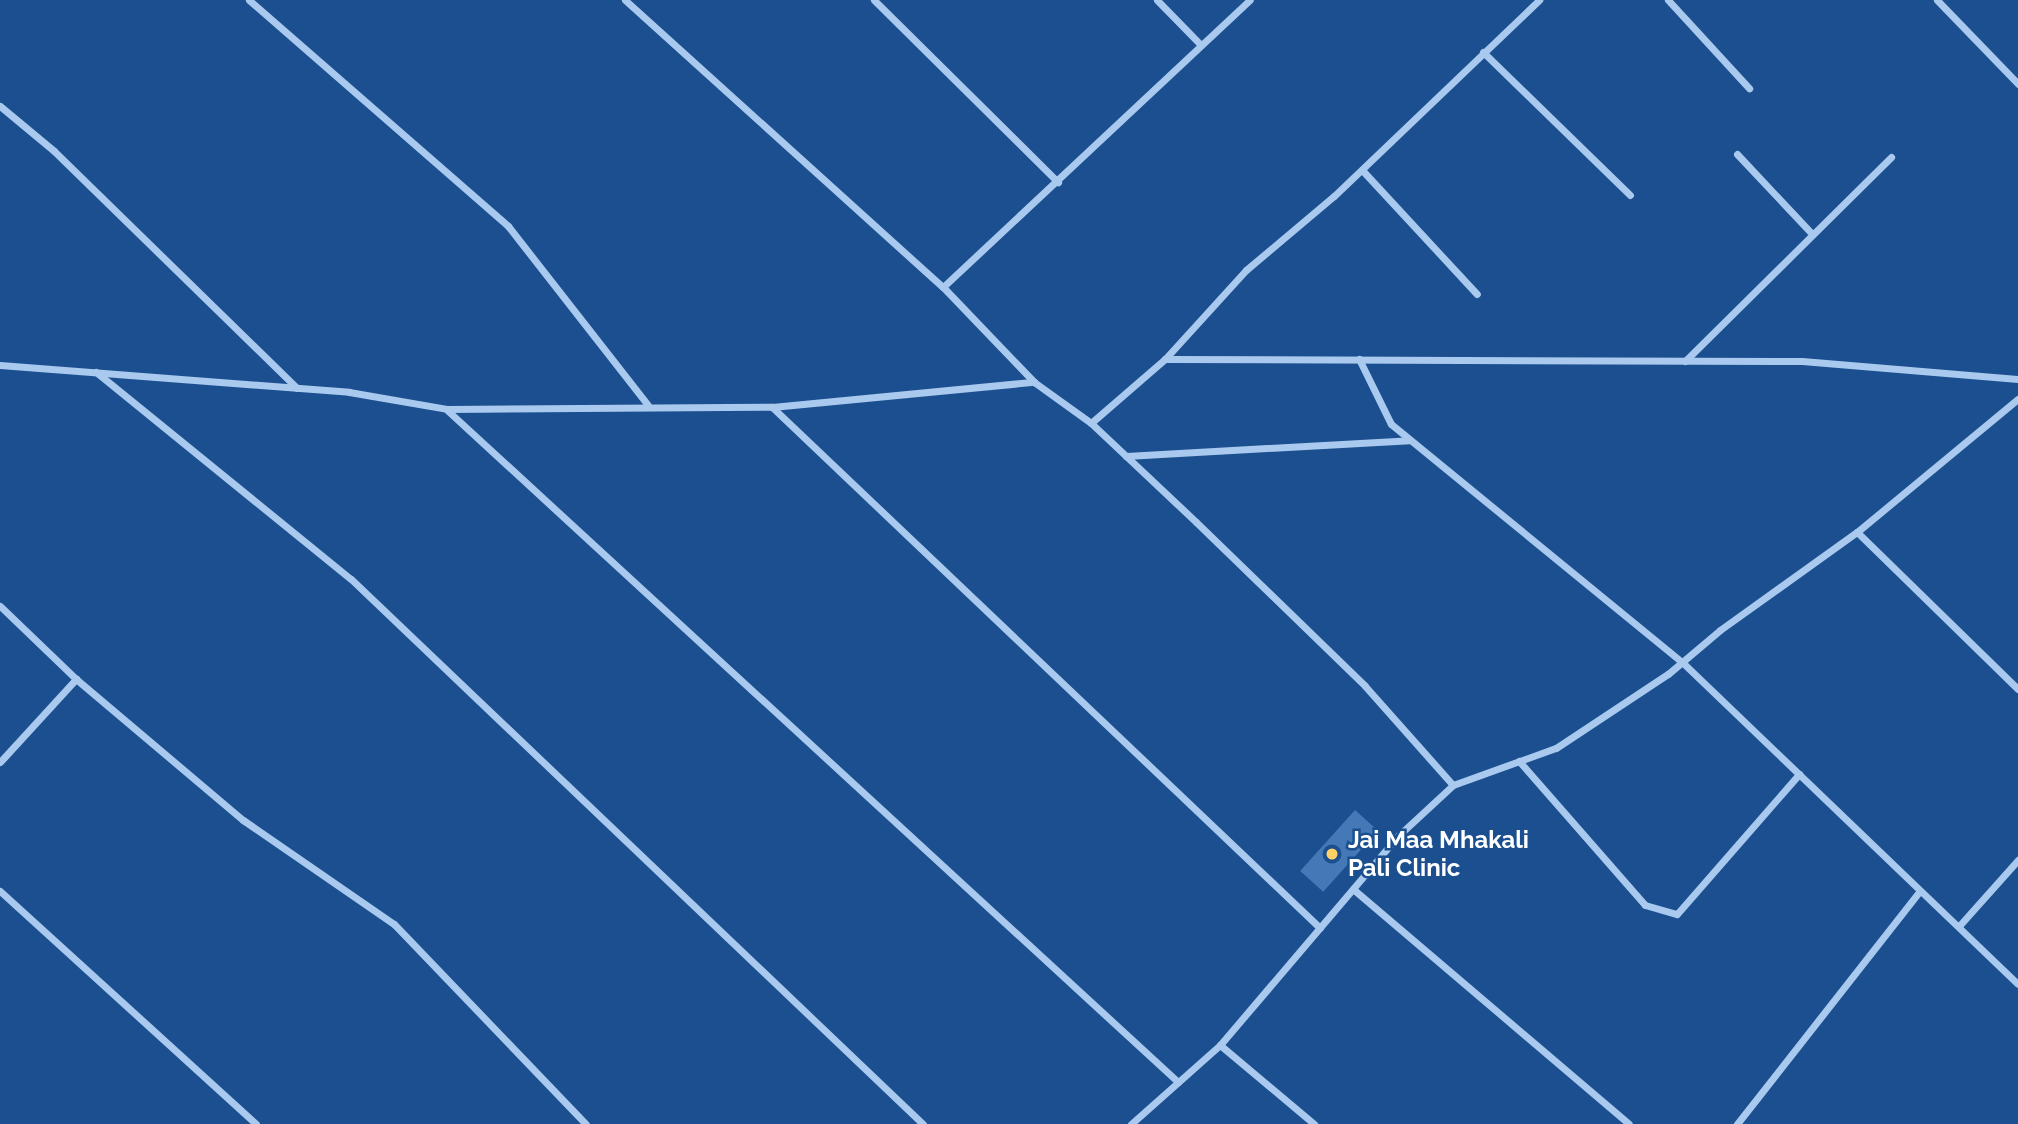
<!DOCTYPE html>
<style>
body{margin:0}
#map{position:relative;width:2018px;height:1124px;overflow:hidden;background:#1b4f8f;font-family:Raleway,sans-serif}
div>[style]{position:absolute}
.building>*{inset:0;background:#4478b7;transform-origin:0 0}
.minor>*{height:7px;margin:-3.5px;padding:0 3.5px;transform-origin:3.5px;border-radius:3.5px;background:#a9c9ee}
.dots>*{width:19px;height:19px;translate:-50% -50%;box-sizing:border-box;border:4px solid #1b4f8f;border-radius:50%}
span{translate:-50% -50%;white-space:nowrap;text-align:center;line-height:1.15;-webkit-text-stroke:5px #1b4f8f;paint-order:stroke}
.poi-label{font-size:24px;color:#fff;font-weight:700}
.left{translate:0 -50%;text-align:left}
</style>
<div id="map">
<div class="building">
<div style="left:1355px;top:810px;width:31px;height:82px;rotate:42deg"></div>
</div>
<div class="minor">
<div style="left:249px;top:0;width:344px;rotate:41.1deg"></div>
<div style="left:508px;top:226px;width:227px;rotate:52deg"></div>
<div style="left:625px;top:0;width:428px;rotate:42.1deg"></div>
<div style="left:943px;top:287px;width:132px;rotate:46.2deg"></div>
<div style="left:1034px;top:382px;width:70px;rotate:35.7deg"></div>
<div style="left:1091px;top:423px;width:144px;rotate:43.3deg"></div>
<div style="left:1196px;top:522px;width:235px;rotate:44.1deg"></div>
<div style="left:1365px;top:686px;width:132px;rotate:48.4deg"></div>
<div style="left:874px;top:0;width:259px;rotate:44.7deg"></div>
<div style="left:1157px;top:0;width:62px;rotate:45.7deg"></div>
<div style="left:1668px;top:0;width:120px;rotate:47.4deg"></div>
<div style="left:1937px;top:0;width:117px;rotate:46deg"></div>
<div style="left:1483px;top:52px;width:205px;rotate:44.2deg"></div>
<div style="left:0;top:106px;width:70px;rotate:39.8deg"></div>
<div style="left:54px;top:151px;width:339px;rotate:44.3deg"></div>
<div style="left:1737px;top:154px;width:110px;rotate:46.8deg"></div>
<div style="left:1362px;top:170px;width:169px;rotate:47.2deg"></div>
<div style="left:943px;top:287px;width:420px;rotate:-43.1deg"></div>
<div style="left:1165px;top:359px;width:120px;rotate:-47.7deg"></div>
<div style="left:1246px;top:270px;width:115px;rotate:-40.1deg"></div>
<div style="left:1334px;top:196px;width:284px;rotate:-43.7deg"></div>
<div style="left:1359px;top:359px;width:72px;rotate:63.8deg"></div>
<div style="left:1391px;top:424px;width:376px;rotate:39.3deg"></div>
<div style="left:1682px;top:662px;width:465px;rotate:43.8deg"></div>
<div style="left:1685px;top:361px;width:290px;rotate:-44.7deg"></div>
<div style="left:0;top:365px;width:350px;rotate:4.4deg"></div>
<div style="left:349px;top:392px;width:99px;rotate:9.8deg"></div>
<div style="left:447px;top:409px;width:325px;rotate:-0.4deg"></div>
<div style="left:772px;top:407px;width:263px;rotate:-5.5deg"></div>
<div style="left:96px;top:372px;width:328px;rotate:39.1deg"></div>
<div style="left:351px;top:579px;width:790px;rotate:43.62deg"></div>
<div style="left:772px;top:407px;width:756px;rotate:43.55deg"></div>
<div style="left:447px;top:410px;width:993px;rotate:42.59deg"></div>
<div style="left:1091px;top:423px;width:98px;rotate:-40.9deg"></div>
<div style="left:1165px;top:359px;width:637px;rotate:0.18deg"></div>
<div style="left:1802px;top:361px;width:217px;rotate:4.8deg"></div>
<div style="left:1126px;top:456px;width:284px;rotate:-3.2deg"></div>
<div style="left:1857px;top:532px;width:225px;rotate:44.3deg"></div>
<div style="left:0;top:606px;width:105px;rotate:43.8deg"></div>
<div style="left:76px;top:679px;width:219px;rotate:40.2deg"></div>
<div style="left:243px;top:820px;width:183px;rotate:34.6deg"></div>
<div style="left:394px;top:924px;width:277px;rotate:46.2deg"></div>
<div style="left:1519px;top:761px;width:191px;rotate:48.8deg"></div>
<div style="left:1645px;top:905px;width:33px;rotate:16deg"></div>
<div style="left:1677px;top:914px;width:186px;rotate:-48.9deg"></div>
<div style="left:0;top:762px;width:113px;rotate:-47.5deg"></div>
<div style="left:1353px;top:889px;width:362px;rotate:40.4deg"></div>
<div style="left:0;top:891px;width:346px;rotate:42.3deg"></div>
<div style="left:1959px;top:926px;width:89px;rotate:-48.2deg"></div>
<div style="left:1220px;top:1045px;width:123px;rotate:40deg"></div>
<div style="left:1131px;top:1124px;width:119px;rotate:-41.6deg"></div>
<div style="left:1220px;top:1045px;width:276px;rotate:-49.6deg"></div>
<div style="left:1399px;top:835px;width:74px;rotate:-42.8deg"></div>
<div style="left:1453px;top:785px;width:109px;rotate:-19.8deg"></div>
<div style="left:1556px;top:748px;width:134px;rotate:-33.5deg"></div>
<div style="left:1668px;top:674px;width:68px;rotate:-40.2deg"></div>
<div style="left:1720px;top:630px;width:168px;rotate:-35.6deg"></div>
<div style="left:1857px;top:532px;width:209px;rotate:-39.6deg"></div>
<div style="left:1737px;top:1124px;width:296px;rotate:-51.9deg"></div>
</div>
<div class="dots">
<div style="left:1332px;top:854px;background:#ffd166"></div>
</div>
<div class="poi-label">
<span class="left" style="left:1348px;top:854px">Jai Maa Mhakali<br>Pali Clinic</span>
</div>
</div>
